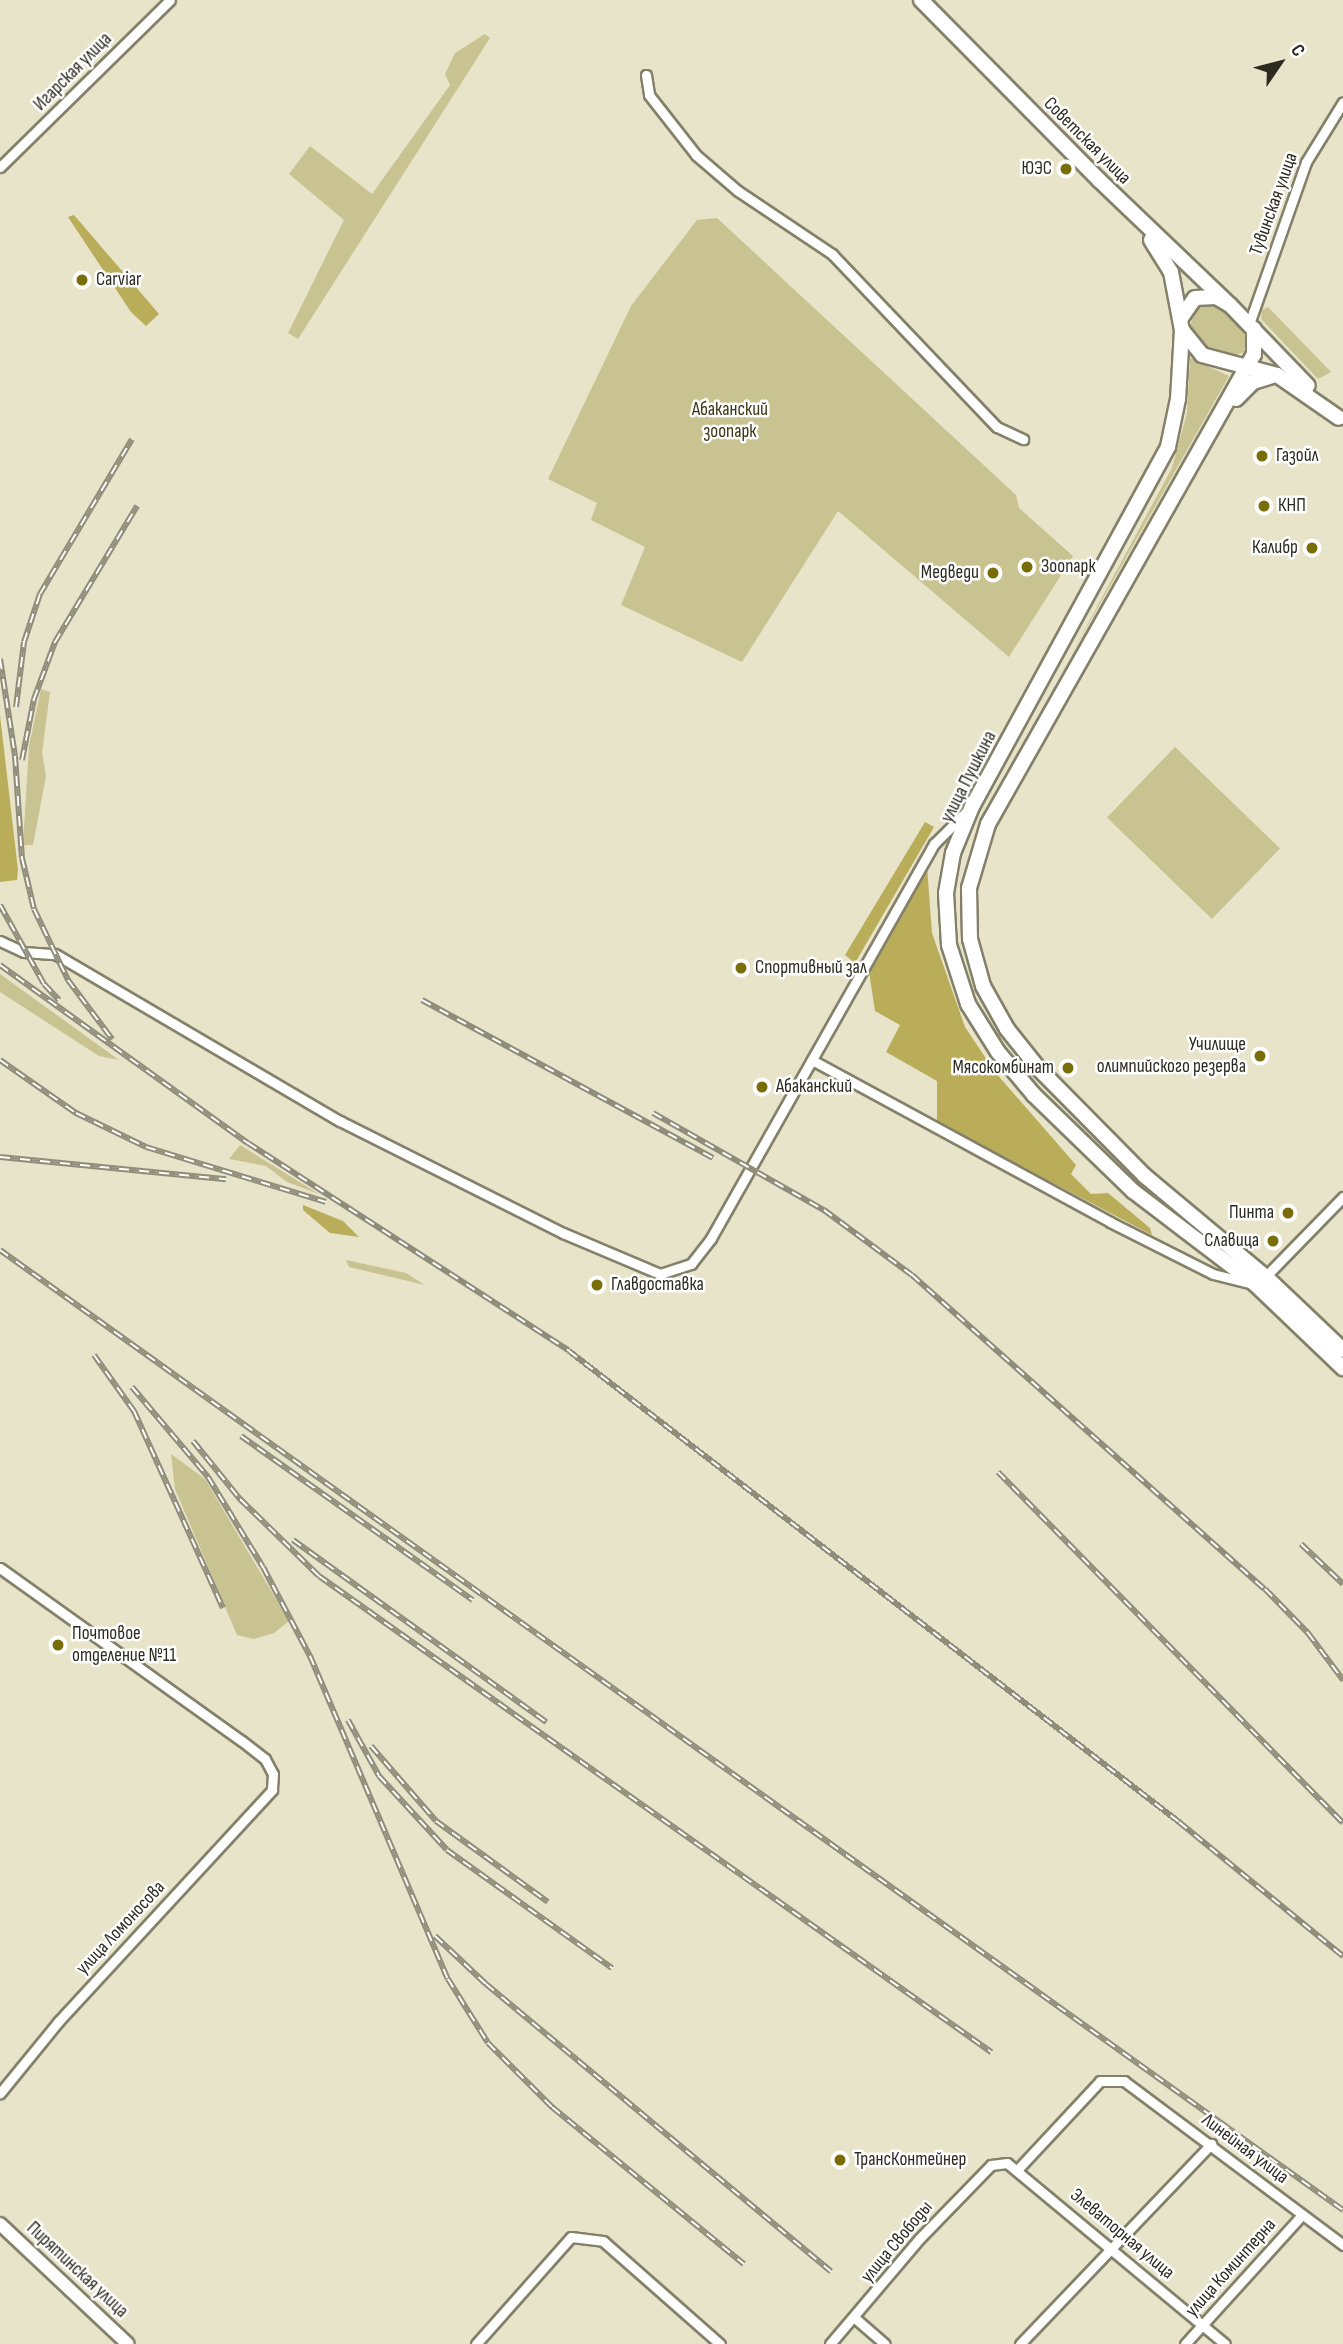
<!DOCTYPE html>
<meta charset="utf-8">
<style>
body{margin:0}
#map{position:relative;width:1343px;height:2344px;overflow:hidden;background:#e8e4ca;font-family:"Sofia Sans Condensed",sans-serif}
div>[style]{position:absolute}
.green>*{inset:0;background:#c9c291;transform-origin:0 0}
.forest>*{inset:0;background:#b9ad5a}
.roads{filter:drop-shadow(2px 0 #84816a) drop-shadow(-2px 0 #84816a) drop-shadow(0 2px #84816a) drop-shadow(0 -2px #84816a)}
.street>*{height:9px;margin:-4.5px;padding:0 4.5px;transform-origin:4.5px;border-radius:4.5px;background:#fff}
.secondary>*{height:12px;margin:-6px;padding:0 6px;transform-origin:6px;border-radius:6px;background:#fff}
.primary>*{height:14px;margin:-7px;padding:0 7px;transform-origin:7px;border-radius:7px;background:#fff}
.rail>*{height:6px;margin-top:-3px;transform-origin:0;background:repeating-linear-gradient(90deg,#fff 0 10px,#8f8c7a 0 20px);box-sizing:border-box;border-block:2px solid #8f8c7a}
.dots>*{width:19px;height:19px;translate:-50% -50%;box-sizing:border-box;border:4px solid #fff;border-radius:50%}
span{translate:-50% -50%;white-space:nowrap;text-align:center;line-height:1.15;-webkit-text-stroke:5px #fff;paint-order:stroke}
.street-label{font-size:19px;color:#2c2a21}
.poi-label{font-size:19px;color:#2c2a21}
.right{translate:-100% -50%;text-align:right}
.left{translate:0 -50%;text-align:left}
.park-label{font-size:19px;color:#3c3612}
.north{position:absolute;left:1245px;top:28px;width:70px;height:70px;-webkit-text-stroke:5px #fff;paint-order:stroke;rotate:55deg;font-size:19px;font-weight:700;line-height:28px;text-align:center;color:#2c2a21}
.north::after{content:'';display:block;margin:auto;width:24px;height:32px;background:#2c2a21;clip-path:polygon(50% 0,100% 100%,50% 72%,0 100%)}
</style>
<div id="map">
<div class="green">
<div style="clip-path:polygon(485px 34px,490px 38px,298px 339px,288px 333px,344px 220px,289px 174px,310px 146px,372px 194px,450px 85px,445px 74px,455px 53px)"></div>
<div style="clip-path:polygon(717px 218px,1016px 495px,1019px 508px,1073px 556px,1009px 657px,838px 511px,742px 662px,621px 605px,645px 547px,591px 520px,597px 503px,548px 479px,631px 306px,697px 220px)"></div>
<div style="clip-path:polygon(1199px 306px,1215px 306px,1235px 320px,1246px 337px,1244px 352px,1228px 358px,1204px 349px,1190px 325px)"></div>
<div style="clip-path:polygon(1268px 307px,1331px 372px,1318px 379px,1261px 319px,1262px 310px)"></div>
<div style="clip-path:polygon(1190px 358px,1229px 376px,1071px 655px,1172px 468px,1187px 413px)"></div>
<div style="clip-path:polygon(41px 689px,50px 692px,42px 753px,46px 776px,33px 845px,23px 845px,29px 746px)"></div>
<div style="left:1175px;top:747px;width:146px;height:98px;rotate:44deg"></div>
<div style="clip-path:polygon(0 974px,119px 1060px,99px 1056px,0 992px)"></div>
<div style="clip-path:polygon(240px 1145px,319px 1194px,287px 1182px,266px 1166px,229px 1159px)"></div>
<div style="clip-path:polygon(346px 1260px,406px 1273px,425px 1285px,349px 1267px)"></div>
<div style="clip-path:polygon(171px 1454px,205px 1479px,289px 1621px,274px 1633px,254px 1639px,237px 1635px,175px 1489px)"></div>
</div>
<div class="forest">
<div style="clip-path:polygon(74px 215px,159px 314px,146px 326px,131px 312px,68px 217px)"></div>
<div style="clip-path:polygon(0 715px,18px 870px,17px 880px,0 882px)"></div>
<div style="clip-path:polygon(925px 822px,934px 827px,855px 963px,845px 955px)"></div>
<div style="clip-path:polygon(927px 866px,932px 933px,965px 1027px,995px 1072px,1076px 1165px,1071px 1174px,1091px 1194px,1108px 1193px,1150px 1228px,1152px 1235px,937px 1122px,937px 1081px,886px 1052px,900px 1025px,875px 1011px,869px 972px)"></div>
<div style="clip-path:polygon(303px 1205px,343px 1221px,359px 1237px,330px 1233px,303px 1210px)"></div>
</div>
<div class="roads">
<div class="street">
<div style="left:646px;top:75px;width:20px;rotate:81deg"></div>
<div style="left:649px;top:95px;width:76px;rotate:51.9deg"></div>
<div style="left:696px;top:155px;width:55px;rotate:40.6deg"></div>
<div style="left:738px;top:191px;width:113px;rotate:33.8deg"></div>
<div style="left:832px;top:254px;width:239px;rotate:46.4deg"></div>
<div style="left:997px;top:427px;width:29px;rotate:25deg"></div>
<div style="left:0;top:167px;width:238px;rotate:-44.5deg"></div>
<div style="left:1249px;top:324px;width:172px;rotate:-70.6deg"></div>
<div style="left:1306px;top:162px;width:70px;rotate:-58.3deg"></div>
<div style="left:0;top:941px;width:26px;rotate:25deg"></div>
<div style="left:24px;top:952px;width:31px;rotate:4deg"></div>
<div style="left:55px;top:954px;width:330px;rotate:30.4deg"></div>
<div style="left:340px;top:1121px;width:250px;rotate:26.7deg"></div>
<div style="left:563px;top:1233px;width:105px;rotate:22.9deg"></div>
<div style="left:660px;top:1274px;width:33px;rotate:-18deg"></div>
<div style="left:691px;top:1264px;width:33px;rotate:-52deg"></div>
<div style="left:711px;top:1238px;width:453px;rotate:-60.5deg"></div>
<div style="left:934px;top:844px;width:47px;rotate:-45deg"></div>
<div style="left:812px;top:1060px;width:339px;rotate:28.5deg"></div>
<div style="left:1110px;top:1222px;width:115px;rotate:26.8deg"></div>
<div style="left:1213px;top:1274px;width:36px;rotate:14deg"></div>
<div style="left:1263px;top:1279px;width:115px;rotate:-45.7deg"></div>
<div style="left:0;top:1568px;width:297px;rotate:35.6deg"></div>
<div style="left:242px;top:1741px;width:29px;rotate:38deg"></div>
<div style="left:265px;top:1759px;width:17px;rotate:62deg"></div>
<div style="left:273px;top:1774px;width:16px;rotate:94deg"></div>
<div style="left:272px;top:1790px;width:316px;rotate:132.7deg"></div>
<div style="left:58px;top:2022px;width:92px;rotate:129.2deg"></div>
<div style="left:1018px;top:2169px;width:120px;rotate:-47deg"></div>
<div style="left:1100px;top:2081px;width:24px"></div>
<div style="left:1124px;top:2081px;width:274px;rotate:36.8deg"></div>
<div style="left:856px;top:2319px;width:38px;rotate:41deg"></div>
<div style="left:476px;top:2344px;width:143px;rotate:-48.4deg"></div>
<div style="left:571px;top:2237px;width:32px;rotate:7deg"></div>
<div style="left:603px;top:2241px;width:156px;rotate:41.4deg"></div>
<div style="left:830px;top:2344px;width:139px;rotate:-49.7deg"></div>
<div style="left:920px;top:2238px;width:102px;rotate:-45.8deg"></div>
<div style="left:991px;top:2165px;width:16px;rotate:-7deg"></div>
<div style="left:1007px;top:2163px;width:283px;rotate:39.7deg"></div>
<div style="left:1020px;top:2344px;width:277px;rotate:-46.3deg"></div>
<div style="left:1185px;top:2344px;width:174px;rotate:-47.8deg"></div>
</div>
<div class="secondary">
<div style="left:0;top:2224px;width:175px;rotate:43.2deg"></div>
</div>
<div class="primary">
<div style="left:921px;top:0;width:253px;rotate:45.3deg"></div>
<div style="left:1099px;top:180px;width:181px;rotate:43.7deg"></div>
<div style="left:1151px;top:240px;width:38px;rotate:58deg"></div>
<div style="left:1171px;top:272px;width:59px;rotate:79.3deg"></div>
<div style="left:1182px;top:330px;width:32px;rotate:51deg"></div>
<div style="left:1202px;top:355px;width:78px;rotate:14.9deg"></div>
<div style="left:1277px;top:375px;width:75px;rotate:34.7deg"></div>
<div style="left:1181px;top:318px;width:24px;rotate:-55deg"></div>
<div style="left:1195px;top:298px;width:21px;rotate:-3deg"></div>
<div style="left:1216px;top:297px;width:16px;rotate:30deg"></div>
<div style="left:1230px;top:305px;width:112px;rotate:46.1deg"></div>
<div style="left:1254px;top:329px;width:25px;rotate:90deg"></div>
<div style="left:1254px;top:354px;width:540px;rotate:119.51deg"></div>
<div style="left:988px;top:824px;width:67px;rotate:106.5deg"></div>
<div style="left:969px;top:888px;width:51px;rotate:88.9deg"></div>
<div style="left:970px;top:939px;width:49px;rotate:74.5deg"></div>
<div style="left:983px;top:986px;width:49px;rotate:60.8deg"></div>
<div style="left:1007px;top:1029px;width:51px;rotate:51.3deg"></div>
<div style="left:1039px;top:1069px;width:151px;rotate:45.3deg"></div>
<div style="left:1145px;top:1176px;width:158px;rotate:39.9deg"></div>
<div style="left:1266px;top:1277px;width:106px;rotate:43.5deg"></div>
<div style="left:1182px;top:330px;width:69px;rotate:93.3deg"></div>
<div style="left:1178px;top:399px;width:49px;rotate:101.8deg"></div>
<div style="left:1168px;top:447px;width:407px;rotate:118.6deg"></div>
<div style="left:973px;top:804px;width:53px;rotate:112.2deg"></div>
<div style="left:953px;top:853px;width:41px;rotate:99.9deg"></div>
<div style="left:946px;top:893px;width:52px;rotate:86.7deg"></div>
<div style="left:949px;top:945px;width:62px;rotate:72.1deg"></div>
<div style="left:968px;top:1004px;width:57px;rotate:58deg"></div>
<div style="left:998px;top:1052px;width:56px;rotate:50.1deg"></div>
<div style="left:1034px;top:1095px;width:138px;rotate:44.1deg"></div>
<div style="left:1133px;top:1191px;width:153px;rotate:37.3deg"></div>
<div style="left:1255px;top:1284px;width:122px;rotate:43.7deg"></div>
<div style="left:1236px;top:399px;width:24px;rotate:-45deg"></div>
<div style="left:1253px;top:382px;width:21px;rotate:-17deg"></div>
</div>
</div>
<div class="rail">
<div style="left:0;top:659px;width:98px;rotate:81.2deg"></div>
<div style="left:15px;top:756px;width:102px;rotate:86.1deg"></div>
<div style="left:22px;top:858px;width:52px;rotate:76.8deg"></div>
<div style="left:34px;top:909px;width:79px;rotate:64.4deg"></div>
<div style="left:68px;top:980px;width:74px;rotate:53.3deg"></div>
<div style="left:16px;top:707px;width:65px;rotate:-83deg"></div>
<div style="left:24px;top:642px;width:51px;rotate:-71.6deg"></div>
<div style="left:40px;top:594px;width:180px;rotate:-59.3deg"></div>
<div style="left:22px;top:760px;width:62px;rotate:-78.9deg"></div>
<div style="left:34px;top:699px;width:61px;rotate:-69.8deg"></div>
<div style="left:55px;top:642px;width:159px;rotate:-58.9deg"></div>
<div style="left:0;top:905px;width:90px;rotate:60.9deg"></div>
<div style="left:44px;top:984px;width:22px;rotate:47deg"></div>
<div style="left:0;top:965px;width:305px;rotate:35.7deg"></div>
<div style="left:248px;top:1143px;width:382px;rotate:32.9deg"></div>
<div style="left:569px;top:1351px;width:771px;rotate:37.67deg"></div>
<div style="left:1179px;top:1822px;width:212px;rotate:39.3deg"></div>
<div style="left:422px;top:1000px;width:331px;rotate:28.5deg"></div>
<div style="left:0;top:1060px;width:93px;rotate:34.9deg"></div>
<div style="left:76px;top:1113px;width:78px;rotate:25.9deg"></div>
<div style="left:146px;top:1147px;width:188px;rotate:17deg"></div>
<div style="left:653px;top:1113px;width:197px;rotate:29.6deg"></div>
<div style="left:824px;top:1210px;width:109px;rotate:36.5deg"></div>
<div style="left:912px;top:1275px;width:472px;rotate:41.7deg"></div>
<div style="left:1265px;top:1589px;width:62px;rotate:45.7deg"></div>
<div style="left:1308px;top:1633px;width:59px;rotate:53.3deg"></div>
<div style="left:0;top:1157px;width:227px;rotate:5.6deg"></div>
<div style="left:0;top:1250px;width:1651px;rotate:35.56deg"></div>
<div style="left:94px;top:1355px;width:69px;rotate:54.5deg"></div>
<div style="left:134px;top:1411px;width:216px;rotate:65.7deg"></div>
<div style="left:132px;top:1387px;width:118px;rotate:49.8deg"></div>
<div style="left:208px;top:1477px;width:105px;rotate:58.6deg"></div>
<div style="left:263px;top:1567px;width:101px;rotate:62.2deg"></div>
<div style="left:310px;top:1656px;width:351px;rotate:66.9deg"></div>
<div style="left:448px;top:1979px;width:75px;rotate:58deg"></div>
<div style="left:488px;top:2043px;width:91px;rotate:45deg"></div>
<div style="left:552px;top:2107px;width:248px;rotate:39.3deg"></div>
<div style="left:241px;top:1436px;width:284px;rotate:35.3deg"></div>
<div style="left:193px;top:1441px;width:75px;rotate:51deg"></div>
<div style="left:240px;top:1499px;width:110px;rotate:44.3deg"></div>
<div style="left:319px;top:1576px;width:824px;rotate:35.31deg"></div>
<div style="left:998px;top:1472px;width:492px;rotate:45.5deg"></div>
<div style="left:293px;top:1540px;width:312px;rotate:35.7deg"></div>
<div style="left:1301px;top:1544px;width:58px;rotate:43.6deg"></div>
<div style="left:348px;top:1720px;width:64px;rotate:61deg"></div>
<div style="left:379px;top:1776px;width:100px;rotate:47.4deg"></div>
<div style="left:447px;top:1850px;width:203px;rotate:35.6deg"></div>
<div style="left:371px;top:1746px;width:99px;rotate:49.1deg"></div>
<div style="left:436px;top:1821px;width:138px;rotate:35.9deg"></div>
<div style="left:435px;top:1936px;width:70px;rotate:43.3deg"></div>
<div style="left:486px;top:1984px;width:449px;rotate:39.8deg"></div>
</div>
<div class="dots">
<div style="left:1066px;top:169px;background:#796d08"></div>
<div style="left:82px;top:280px;background:#796d08"></div>
<div style="left:1262px;top:456px;background:#796d08"></div>
<div style="left:1264px;top:506px;background:#796d08"></div>
<div style="left:1312px;top:548px;background:#796d08"></div>
<div style="left:1027px;top:567px;background:#796d08"></div>
<div style="left:993px;top:573px;background:#796d08"></div>
<div style="left:741px;top:968px;background:#796d08"></div>
<div style="left:1260px;top:1056px;background:#796d08"></div>
<div style="left:1068px;top:1068px;background:#796d08"></div>
<div style="left:762px;top:1087px;background:#796d08"></div>
<div style="left:1288px;top:1213px;background:#796d08"></div>
<div style="left:1273px;top:1241px;background:#796d08"></div>
<div style="left:597px;top:1285px;background:#796d08"></div>
<div style="left:58px;top:1645px;background:#796d08"></div>
<div style="left:840px;top:2160px;background:#796d08"></div>
</div>
<div class="street-label">
<span style="left:73px;top:72px;rotate:-45deg">Игарская улица</span>
<span style="left:1087px;top:141px;rotate:45deg">Советская улица</span>
<span style="left:1274px;top:204px;rotate:-70deg">Тувинская улица</span>
<span style="left:969px;top:777px;rotate:-63deg">улица Пушкина</span>
<span style="left:121px;top:1928px;rotate:-47deg">улица Ломоносова</span>
<span style="left:1245px;top:2149px;rotate:37deg">Линейная улица</span>
<span style="left:1122px;top:2234px;rotate:40deg">Элеваторная улица</span>
<span style="left:897px;top:2242px;rotate:-50deg">улица Свободы</span>
<span style="left:1231px;top:2268px;rotate:-48deg">улица Коминтерна</span>
<span style="left:77px;top:2270px;rotate:43deg">Пирятинская улица</span>
</div>
<div class="poi-label">
<span class="right" style="left:1052px;top:169px">ЮЭС</span>
<span class="left" style="left:96px;top:280px">Carviar</span>
<span class="left" style="left:1276px;top:456px">Газойл</span>
<span class="left" style="left:1278px;top:506px">КНП</span>
<span class="right" style="left:1298px;top:548px">Калибр</span>
<span class="left" style="left:1041px;top:567px">Зоопарк</span>
<span class="right" style="left:979px;top:573px">Медведи</span>
<span class="left" style="left:755px;top:968px">Спортивный зал</span>
<span class="right" style="left:1246px;top:1056px">Училище<br>олимпийского резерва</span>
<span class="right" style="left:1054px;top:1068px">Мясокомбинат</span>
<span class="left" style="left:776px;top:1087px">Абаканский</span>
<span class="right" style="left:1274px;top:1213px">Пинта</span>
<span class="right" style="left:1259px;top:1241px">Славица</span>
<span class="left" style="left:611px;top:1285px">Главдоставка</span>
<span class="left" style="left:72px;top:1645px">Почтовое<br>отделение №11</span>
<span class="left" style="left:854px;top:2160px">ТрансКонтейнер</span>
</div>
<div class="park-label">
<span style="left:730px;top:421px">Абаканский<br>зоопарк</span>
</div>
<div class="north">С</div>
</div>
